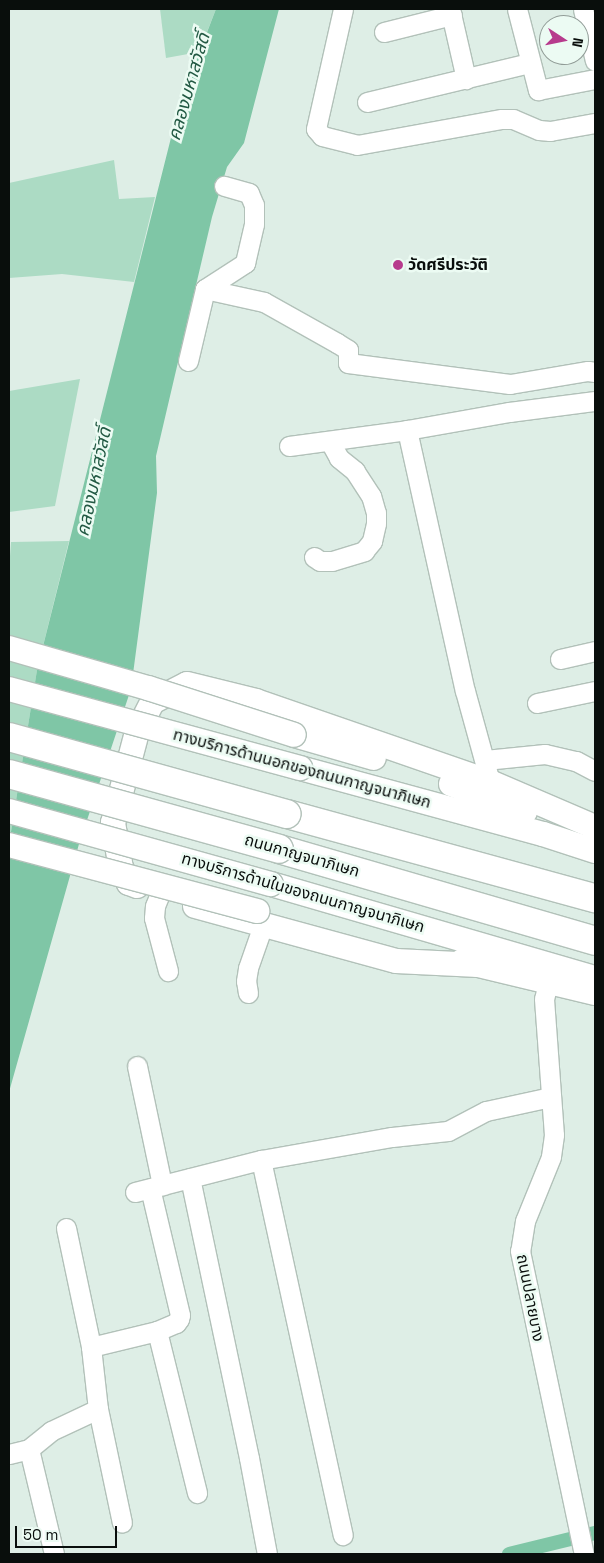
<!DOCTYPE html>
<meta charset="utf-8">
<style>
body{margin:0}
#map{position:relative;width:604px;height:1563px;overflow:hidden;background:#deeee6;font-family:"Space Grotesk","Noto Sans Thai",sans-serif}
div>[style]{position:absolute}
.green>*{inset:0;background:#acdbc4}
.water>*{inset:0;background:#7fc6a6}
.canal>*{height:14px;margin:-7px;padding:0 7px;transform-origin:7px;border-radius:7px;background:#7fc6a6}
.roads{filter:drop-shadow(1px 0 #b2c1b9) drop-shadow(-1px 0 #b2c1b9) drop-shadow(0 1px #b2c1b9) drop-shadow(0 -1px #b2c1b9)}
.minor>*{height:19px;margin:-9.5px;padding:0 9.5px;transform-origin:9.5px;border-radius:9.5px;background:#fff}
.major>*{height:24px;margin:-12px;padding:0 12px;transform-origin:12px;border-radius:12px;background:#fff}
.highway>*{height:28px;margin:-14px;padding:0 14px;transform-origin:14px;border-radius:14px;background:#fff}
.bridges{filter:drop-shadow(1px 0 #b2c1b9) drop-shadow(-1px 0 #b2c1b9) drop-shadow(0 1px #b2c1b9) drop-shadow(0 -1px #b2c1b9)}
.major-bridge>*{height:24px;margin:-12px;padding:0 12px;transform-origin:12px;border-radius:12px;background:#fff}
.highway-bridge>*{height:28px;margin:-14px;padding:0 14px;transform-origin:14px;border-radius:14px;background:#fff}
.dots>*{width:14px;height:14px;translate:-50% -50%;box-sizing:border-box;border:2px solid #ecfbf3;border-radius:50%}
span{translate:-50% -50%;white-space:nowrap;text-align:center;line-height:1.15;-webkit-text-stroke:5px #ecfbf3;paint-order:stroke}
.poi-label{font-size:16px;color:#090e0c;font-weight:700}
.left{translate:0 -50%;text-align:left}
.street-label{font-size:16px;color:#090e0c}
.water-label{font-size:18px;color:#225943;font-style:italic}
.frame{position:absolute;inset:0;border:10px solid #090e0c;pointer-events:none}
.north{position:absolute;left:539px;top:15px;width:50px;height:50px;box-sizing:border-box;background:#ecfbf3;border:1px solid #919c97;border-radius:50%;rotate:101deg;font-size:14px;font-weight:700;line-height:20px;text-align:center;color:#090e0c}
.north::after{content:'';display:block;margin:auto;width:18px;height:22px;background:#b73b8d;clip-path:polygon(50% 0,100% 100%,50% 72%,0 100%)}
.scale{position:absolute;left:15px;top:1526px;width:102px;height:22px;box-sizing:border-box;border:2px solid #090e0c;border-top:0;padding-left:6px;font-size:15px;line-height:18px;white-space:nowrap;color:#090e0c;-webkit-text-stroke:4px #ecfbf3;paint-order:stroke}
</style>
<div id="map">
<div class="green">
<div style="clip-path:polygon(160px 9px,216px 9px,199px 52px,166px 58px)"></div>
<div style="clip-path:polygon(114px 160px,119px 199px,155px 197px,134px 282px,62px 274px,9px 278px,9px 183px)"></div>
<div style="clip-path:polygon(80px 379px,55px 506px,9px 512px,9px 391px)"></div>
<div style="clip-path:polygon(69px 541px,37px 670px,9px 844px,9px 570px,11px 542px)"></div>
</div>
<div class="water">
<div style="clip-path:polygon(216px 9px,279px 9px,244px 143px,227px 167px,212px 217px,156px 456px,157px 493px,131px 689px,79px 844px,9px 1092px,9px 844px,37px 670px,180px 102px)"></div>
</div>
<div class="canal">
<div style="left:509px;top:1554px;width:89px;rotate:-13.7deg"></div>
</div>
<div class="roads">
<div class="minor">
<div style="left:343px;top:9px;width:123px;rotate:102.7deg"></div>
<div style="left:316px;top:129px;width:9px;rotate:49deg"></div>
<div style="left:322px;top:136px;width:36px;rotate:14deg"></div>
<div style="left:357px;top:145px;width:147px;rotate:-10.2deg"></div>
<div style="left:502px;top:119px;width:11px"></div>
<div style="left:513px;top:119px;width:28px;rotate:23deg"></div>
<div style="left:539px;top:130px;width:11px;rotate:5deg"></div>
<div style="left:550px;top:131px;width:46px;rotate:-10.1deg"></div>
<div style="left:450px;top:9px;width:72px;rotate:77.1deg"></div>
<div style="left:517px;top:9px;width:84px;rotate:75.5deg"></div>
<div style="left:538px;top:90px;width:58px;rotate:-10.9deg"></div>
<div style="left:583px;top:9px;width:53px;rotate:77deg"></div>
<div style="left:384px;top:32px;width:70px;rotate:-14deg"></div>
<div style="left:367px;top:102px;width:168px;rotate:-13.5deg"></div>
<div style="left:205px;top:289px;width:60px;rotate:12.4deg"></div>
<div style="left:264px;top:302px;width:84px;rotate:29.3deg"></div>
<div style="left:337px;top:343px;width:13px;rotate:32deg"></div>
<div style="left:348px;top:350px;width:13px;rotate:90deg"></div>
<div style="left:348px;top:363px;width:163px;rotate:7.4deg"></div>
<div style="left:510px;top:384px;width:79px;rotate:-9.5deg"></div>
<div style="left:588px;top:371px;width:7px;rotate:8deg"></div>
<div style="left:188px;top:361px;width:74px;rotate:-76.7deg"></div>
<div style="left:205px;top:289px;width:48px;rotate:-33deg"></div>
<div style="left:245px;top:263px;width:40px;rotate:-77deg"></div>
<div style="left:254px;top:224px;width:19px;rotate:-90deg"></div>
<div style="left:254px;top:205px;width:13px;rotate:-113deg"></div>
<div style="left:249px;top:193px;width:26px;rotate:-164deg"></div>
<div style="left:407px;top:430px;width:267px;rotate:77.5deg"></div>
<div style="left:465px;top:691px;width:94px;rotate:74.6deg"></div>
<div style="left:289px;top:446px;width:119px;rotate:-7.7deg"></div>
<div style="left:407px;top:430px;width:104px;rotate:-10deg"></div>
<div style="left:509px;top:412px;width:87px;rotate:-7.3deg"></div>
<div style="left:314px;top:557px;width:7px;rotate:34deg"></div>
<div style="left:320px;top:561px;width:12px"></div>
<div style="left:332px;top:561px;width:34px;rotate:-17deg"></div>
<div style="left:364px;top:551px;width:13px;rotate:-51deg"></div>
<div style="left:372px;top:541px;width:18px;rotate:-77deg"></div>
<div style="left:376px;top:523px;width:10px;rotate:-90deg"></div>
<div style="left:376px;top:513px;width:18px;rotate:-106deg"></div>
<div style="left:371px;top:496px;width:30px;rotate:-123deg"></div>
<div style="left:355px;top:471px;width:21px;rotate:-141deg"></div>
<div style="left:339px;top:458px;width:18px;rotate:-119deg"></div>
<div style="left:560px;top:659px;width:36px;rotate:-13deg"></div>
<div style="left:537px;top:703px;width:59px;rotate:-11.7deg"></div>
<div style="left:485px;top:760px;width:60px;rotate:-5.7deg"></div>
<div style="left:545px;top:754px;width:32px;rotate:13deg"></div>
<div style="left:576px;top:761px;width:21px;rotate:28deg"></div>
<div style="left:159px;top:896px;width:11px;rotate:112deg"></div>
<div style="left:155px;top:906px;width:12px;rotate:95deg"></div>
<div style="left:154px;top:918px;width:55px;rotate:75.2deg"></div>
<div style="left:548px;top:983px;width:16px;rotate:104deg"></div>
<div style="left:544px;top:999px;width:136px;rotate:85.8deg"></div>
<div style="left:554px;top:1135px;width:22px;rotate:98deg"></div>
<div style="left:551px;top:1157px;width:69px;rotate:112.1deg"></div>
<div style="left:525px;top:1221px;width:30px;rotate:99deg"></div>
<div style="left:520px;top:1251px;width:310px;rotate:78.1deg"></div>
<div style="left:248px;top:993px;width:12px;rotate:-99deg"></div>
<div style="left:246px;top:981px;width:13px;rotate:-81deg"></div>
<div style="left:248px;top:968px;width:46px;rotate:-70.8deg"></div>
<div style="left:137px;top:1066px;width:122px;rotate:78.1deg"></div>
<div style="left:261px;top:1160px;width:384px;rotate:77.7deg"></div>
<div style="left:190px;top:1178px;width:286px;rotate:78.1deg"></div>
<div style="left:249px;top:1458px;width:98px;rotate:79.4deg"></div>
<div style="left:135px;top:1192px;width:130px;rotate:-14.3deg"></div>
<div style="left:261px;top:1160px;width:133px;rotate:-10deg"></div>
<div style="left:392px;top:1137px;width:56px;rotate:-6.1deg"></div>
<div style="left:448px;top:1131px;width:43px;rotate:-27.8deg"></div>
<div style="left:486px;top:1111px;width:66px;rotate:-12.2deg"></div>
<div style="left:66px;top:1228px;width:122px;rotate:78.1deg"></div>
<div style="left:91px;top:1347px;width:62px;rotate:83.6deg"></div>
<div style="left:98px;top:1409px;width:116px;rotate:78.1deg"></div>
<div style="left:157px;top:1331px;width:167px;rotate:76.1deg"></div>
<div style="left:91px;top:1347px;width:68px;rotate:-13.6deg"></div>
<div style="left:157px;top:1331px;width:21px;rotate:-23deg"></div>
<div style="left:176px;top:1323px;width:5px;rotate:-53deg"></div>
<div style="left:179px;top:1319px;width:4px;rotate:-76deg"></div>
<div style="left:180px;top:1315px;width:130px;rotate:-103.3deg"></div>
<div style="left:29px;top:1449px;width:108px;rotate:76.6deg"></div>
<div style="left:9px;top:1454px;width:21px;rotate:-14deg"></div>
<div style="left:29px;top:1449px;width:28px;rotate:-39deg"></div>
<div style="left:51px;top:1431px;width:52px;rotate:-25.1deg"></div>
</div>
<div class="major">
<div style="left:294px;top:735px;width:83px;rotate:16deg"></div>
<div style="left:300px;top:768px;width:252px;rotate:15.2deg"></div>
<div style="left:543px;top:834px;width:55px;rotate:18.1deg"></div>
<div style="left:451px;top:784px;width:79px;rotate:20.7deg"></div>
<div style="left:271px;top:884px;width:336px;rotate:16.2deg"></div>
<div style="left:137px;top:886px;width:9px;rotate:-159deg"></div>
<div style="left:129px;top:883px;width:17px;rotate:-118deg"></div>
<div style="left:121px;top:868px;width:46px;rotate:-100.1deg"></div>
<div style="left:113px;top:823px;width:94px;rotate:-75.2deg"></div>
<div style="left:137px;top:732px;width:34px;rotate:-63deg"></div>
<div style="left:152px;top:702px;width:39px;rotate:-27deg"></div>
<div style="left:187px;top:684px;width:71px;rotate:13.8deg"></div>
<div style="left:256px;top:701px;width:248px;rotate:19.1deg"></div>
<div style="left:490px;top:782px;width:114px;rotate:23.2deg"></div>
<div style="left:195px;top:906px;width:208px;rotate:15.3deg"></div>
<div style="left:396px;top:961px;width:82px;rotate:2.8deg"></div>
<div style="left:462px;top:961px;width:137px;rotate:13.5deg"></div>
</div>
<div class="highway">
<div style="left:287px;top:814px;width:319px;rotate:15.3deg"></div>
<div style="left:279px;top:849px;width:329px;rotate:16.2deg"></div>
</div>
</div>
<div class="bridges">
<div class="major-bridge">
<div style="left:9px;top:648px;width:145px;rotate:16.1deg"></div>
<div style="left:148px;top:688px;width:153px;rotate:17.8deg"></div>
<div style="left:9px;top:689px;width:302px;rotate:15.2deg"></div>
<div style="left:9px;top:811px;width:272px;rotate:15.6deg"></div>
<div style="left:9px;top:845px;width:257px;rotate:14.9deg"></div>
</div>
<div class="highway-bridge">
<div style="left:9px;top:737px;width:288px;rotate:15.5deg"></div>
<div style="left:9px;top:774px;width:280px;rotate:15.5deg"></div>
</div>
</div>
<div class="dots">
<div style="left:398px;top:265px;background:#b73b8d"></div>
</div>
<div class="poi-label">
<span class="left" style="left:408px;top:265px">วัดศรีประวัติ</span>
</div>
<div class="street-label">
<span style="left:302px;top:769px;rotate:15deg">ทางบริการด้านนอกของถนนกาญจนาภิเษก</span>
<span style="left:302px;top:856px;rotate:16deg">ถนนกาญจนาภิเษก</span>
<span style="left:303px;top:893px;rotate:16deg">ทางบริการด้านในของถนนกาญจนาภิเษก</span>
<span style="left:530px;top:1298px;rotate:79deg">ถนนปลายบาง</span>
</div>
<div class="water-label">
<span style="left:189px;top:87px;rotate:-74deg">คลองมหาสวัสดิ์</span>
<span style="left:94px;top:482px;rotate:-78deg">คลองมหาสวัสดิ์</span>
</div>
<div class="frame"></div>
<div class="north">N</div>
<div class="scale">50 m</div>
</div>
